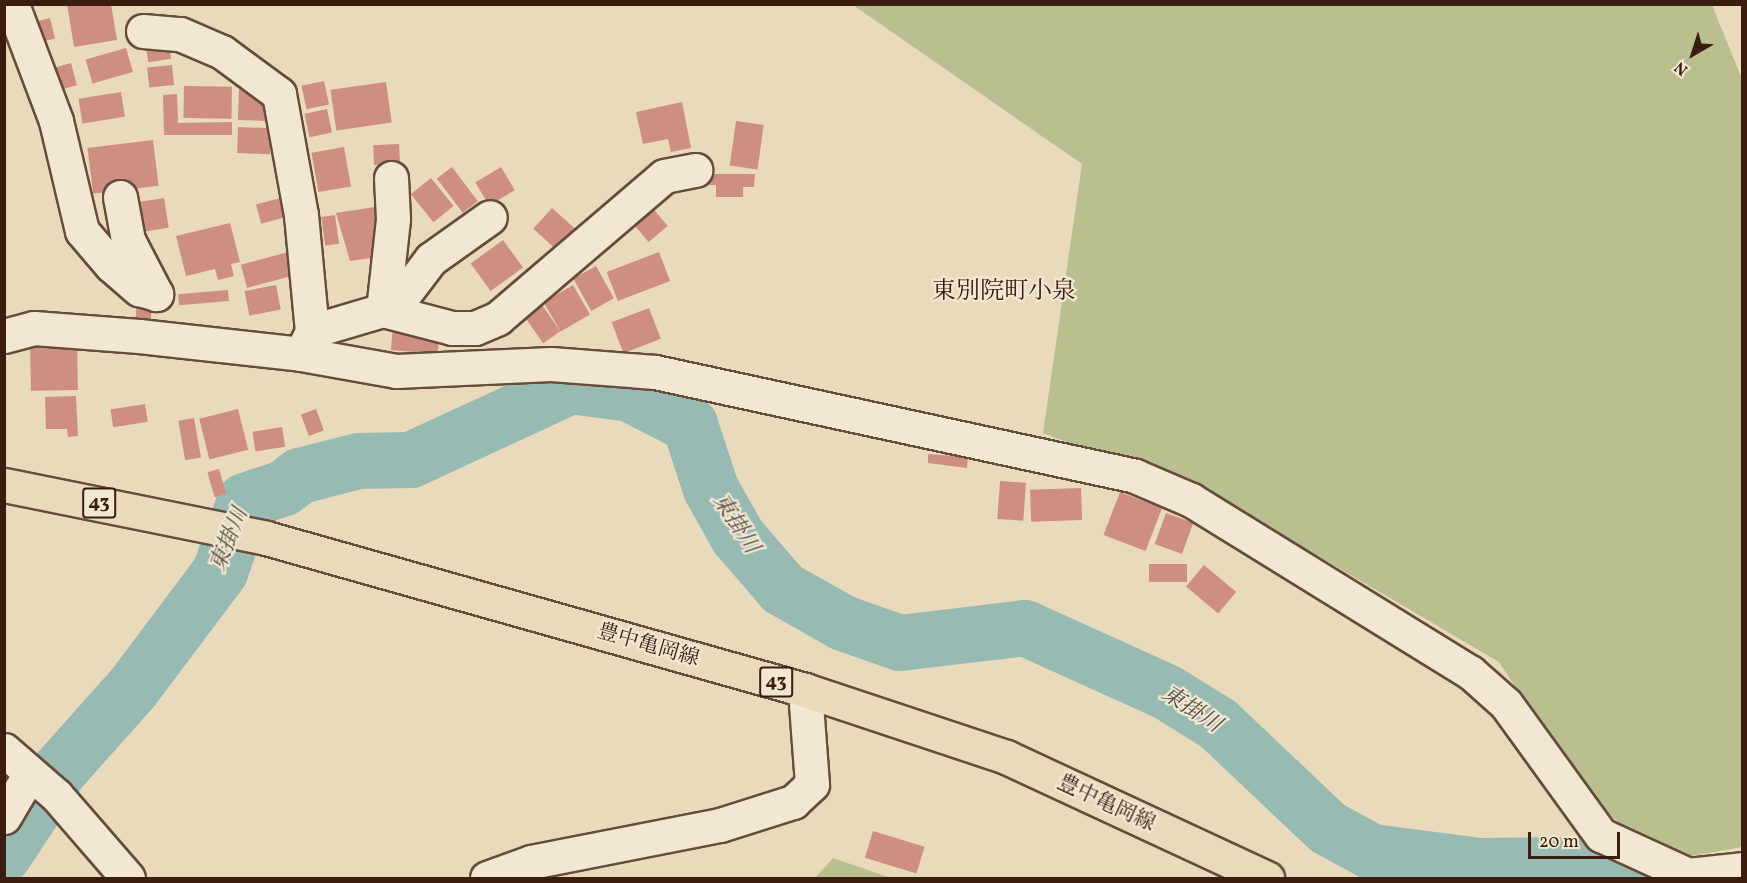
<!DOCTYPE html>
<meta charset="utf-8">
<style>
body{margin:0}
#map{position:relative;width:1747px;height:883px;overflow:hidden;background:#e9dabc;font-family:Vollkorn,"Noto Serif JP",serif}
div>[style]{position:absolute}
.green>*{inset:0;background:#b9bf8f}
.river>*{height:56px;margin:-28px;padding:0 28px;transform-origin:28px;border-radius:28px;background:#97bab3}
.building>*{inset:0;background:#cf8e82;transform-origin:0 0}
.roads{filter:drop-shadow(2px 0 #664c3a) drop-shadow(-2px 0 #664c3a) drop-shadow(0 2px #664c3a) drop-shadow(0 -2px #664c3a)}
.minor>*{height:33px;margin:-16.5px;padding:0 16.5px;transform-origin:16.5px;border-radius:16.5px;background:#f1e7d3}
.primary>*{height:33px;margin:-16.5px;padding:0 16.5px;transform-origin:16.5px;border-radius:16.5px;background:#e9dabc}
span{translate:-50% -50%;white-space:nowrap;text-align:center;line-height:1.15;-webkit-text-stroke:4.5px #f1e7d3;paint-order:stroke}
.shield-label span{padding:2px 4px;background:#f1e7d3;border:2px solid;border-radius:4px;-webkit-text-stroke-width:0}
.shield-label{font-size:20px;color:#3a1d0f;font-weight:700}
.street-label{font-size:21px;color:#3a1d0f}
.water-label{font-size:22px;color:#564c40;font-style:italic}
.quarter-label{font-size:24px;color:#3a1d0f}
.frame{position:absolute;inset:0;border:6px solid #3a1d0f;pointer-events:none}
.north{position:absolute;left:1663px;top:24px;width:60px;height:60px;-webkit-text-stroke:4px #f1e7d3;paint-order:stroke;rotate:219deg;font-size:16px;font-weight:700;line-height:24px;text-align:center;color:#3a1d0f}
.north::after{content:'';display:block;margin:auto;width:21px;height:27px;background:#3a1d0f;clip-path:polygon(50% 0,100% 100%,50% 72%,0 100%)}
.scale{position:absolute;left:1528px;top:832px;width:92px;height:27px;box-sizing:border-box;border:3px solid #3a1d0f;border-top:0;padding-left:8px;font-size:18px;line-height:21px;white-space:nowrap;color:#3a1d0f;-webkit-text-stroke:4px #f1e7d3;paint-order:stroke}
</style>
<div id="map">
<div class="green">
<div style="clip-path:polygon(853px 5px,1712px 5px,1742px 79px,1742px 847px,1680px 858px,1624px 828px,1580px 786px,1499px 662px,1226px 502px,1043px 433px,1082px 164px)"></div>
<div style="clip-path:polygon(833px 858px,891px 878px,815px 878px)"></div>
</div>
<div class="river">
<div style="left:4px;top:855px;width:100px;rotate:-56.8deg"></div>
<div style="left:59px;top:771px;width:111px;rotate:-48.3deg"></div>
<div style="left:133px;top:688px;width:145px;rotate:-53.1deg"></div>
<div style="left:220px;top:572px;width:75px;rotate:-70.6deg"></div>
<div style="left:245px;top:501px;width:41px;rotate:-18.4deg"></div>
<div style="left:284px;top:488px;width:20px;rotate:-37deg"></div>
<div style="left:300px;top:476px;width:61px;rotate:-14.3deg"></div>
<div style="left:359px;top:461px;width:52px;rotate:-1.1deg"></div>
<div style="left:411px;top:460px;width:176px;rotate:-24.8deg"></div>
<div style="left:571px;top:386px;width:60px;rotate:7.7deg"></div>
<div style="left:630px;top:394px;width:68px;rotate:27.3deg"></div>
<div style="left:690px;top:425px;width:67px;rotate:71.8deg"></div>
<div style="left:711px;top:489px;width:55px;rotate:60.6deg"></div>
<div style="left:738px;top:537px;width:69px;rotate:49.1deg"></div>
<div style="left:783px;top:589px;width:69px;rotate:29.5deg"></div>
<div style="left:843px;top:623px;width:60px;rotate:19.3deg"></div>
<div style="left:900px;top:643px;width:126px;rotate:-6.8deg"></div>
<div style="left:1025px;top:628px;width:157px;rotate:24.4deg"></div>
<div style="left:1168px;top:693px;width:59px;rotate:31.8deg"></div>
<div style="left:1218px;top:724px;width:151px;rotate:43.4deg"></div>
<div style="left:1328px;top:828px;width:50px;rotate:28.6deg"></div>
<div style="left:1372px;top:852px;width:109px;rotate:7.4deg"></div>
<div style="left:1480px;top:866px;width:125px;rotate:-0.5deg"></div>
<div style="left:1605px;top:865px;width:33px;rotate:23deg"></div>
</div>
<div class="building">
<div style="clip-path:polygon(67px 4px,111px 4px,117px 40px,74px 47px)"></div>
<div style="left:50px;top:18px;width:21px;height:12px;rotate:76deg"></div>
<div style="left:168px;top:40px;width:19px;height:23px;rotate:81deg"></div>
<div style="left:126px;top:48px;width:25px;height:42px;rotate:74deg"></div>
<div style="left:71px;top:63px;width:23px;height:19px;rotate:75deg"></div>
<div style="left:172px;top:65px;width:20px;height:25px;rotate:84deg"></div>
<div style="left:324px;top:81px;width:24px;height:23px;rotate:78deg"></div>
<div style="left:386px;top:82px;width:41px;height:56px;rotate:82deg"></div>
<div style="left:184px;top:86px;width:48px;height:32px;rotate:1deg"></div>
<div style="left:239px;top:89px;width:31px;height:31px;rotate:2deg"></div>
<div style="left:121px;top:92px;width:25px;height:43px;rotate:81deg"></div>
<div style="clip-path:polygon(177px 94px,178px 123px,232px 122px,232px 135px,164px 135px,163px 95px)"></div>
<div style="clip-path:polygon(682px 102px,691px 148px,671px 152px,668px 139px,643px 144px,636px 112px)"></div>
<div style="left:327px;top:109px;width:24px;height:23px;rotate:78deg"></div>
<div style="left:736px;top:121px;width:28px;height:45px;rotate:8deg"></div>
<div style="left:238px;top:127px;width:33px;height:26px;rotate:2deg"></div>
<div style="left:153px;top:140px;width:46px;height:66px;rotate:83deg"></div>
<div style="left:399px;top:144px;width:20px;height:26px;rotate:87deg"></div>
<div style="left:344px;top:147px;width:40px;height:33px;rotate:80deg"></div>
<div style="left:452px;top:167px;width:43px;height:19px;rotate:53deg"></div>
<div style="left:501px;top:167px;width:27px;height:30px;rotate:59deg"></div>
<div style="clip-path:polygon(704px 174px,755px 174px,754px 187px,743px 187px,743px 197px,716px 197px,716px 185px,703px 185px)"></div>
<div style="left:431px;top:178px;width:36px;height:26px;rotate:51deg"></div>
<div style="left:284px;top:197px;width:20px;height:29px;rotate:75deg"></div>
<div style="left:164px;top:198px;width:30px;height:24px;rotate:81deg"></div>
<div style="clip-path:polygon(381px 206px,385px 256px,350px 261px,336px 213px)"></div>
<div style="left:651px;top:206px;width:26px;height:25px;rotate:50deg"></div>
<div style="left:552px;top:208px;width:36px;height:28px;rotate:42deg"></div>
<div style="left:335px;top:215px;width:29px;height:14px;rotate:82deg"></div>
<div style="clip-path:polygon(230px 223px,240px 262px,231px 264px,234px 276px,218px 280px,215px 269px,186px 276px,176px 236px)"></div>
<div style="left:503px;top:240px;width:34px;height:40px;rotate:54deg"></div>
<div style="left:292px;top:251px;width:24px;height:53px;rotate:75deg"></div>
<div style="left:659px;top:252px;width:31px;height:56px;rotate:69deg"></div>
<div style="left:596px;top:266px;width:37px;height:26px;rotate:61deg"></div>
<div style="left:276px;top:285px;width:25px;height:32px;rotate:79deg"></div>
<div style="left:573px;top:285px;width:34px;height:34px;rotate:60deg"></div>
<div style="left:228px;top:290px;width:11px;height:50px;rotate:85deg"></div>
<div style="left:137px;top:300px;width:15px;height:22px;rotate:4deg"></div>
<div style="left:542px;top:305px;width:32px;height:21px;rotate:55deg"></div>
<div style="left:649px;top:308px;width:33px;height:40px;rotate:69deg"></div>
<div style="left:393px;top:326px;width:47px;height:24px;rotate:5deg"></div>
<div style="left:77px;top:338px;width:52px;height:47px;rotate:89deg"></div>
<div style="clip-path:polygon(76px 396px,78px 436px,68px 437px,67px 429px,46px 429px,45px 397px)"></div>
<div style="left:145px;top:404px;width:18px;height:35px;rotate:81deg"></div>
<div style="left:238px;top:409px;width:42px;height:40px;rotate:76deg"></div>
<div style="left:316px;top:409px;width:23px;height:16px;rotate:70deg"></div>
<div style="left:194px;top:418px;width:40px;height:16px;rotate:80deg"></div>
<div style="left:282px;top:427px;width:20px;height:30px;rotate:81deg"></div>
<div style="clip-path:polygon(928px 454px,968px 457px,967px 468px,928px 463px)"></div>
<div style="left:219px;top:469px;width:26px;height:12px;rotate:74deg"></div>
<div style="left:1000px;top:481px;width:26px;height:38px;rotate:4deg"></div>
<div style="left:1081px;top:488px;width:32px;height:51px;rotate:88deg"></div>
<div style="left:1120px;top:492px;width:45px;height:46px;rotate:21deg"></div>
<div style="left:1166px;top:513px;width:29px;height:33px;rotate:20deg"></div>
<div style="left:1149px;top:564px;width:38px;height:18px"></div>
<div style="left:1204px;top:565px;width:42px;height:28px;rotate:40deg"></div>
<div style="left:873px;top:831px;width:54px;height:28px;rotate:17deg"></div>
</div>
<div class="roads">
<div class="minor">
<div style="left:13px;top:7px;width:122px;rotate:69.3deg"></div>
<div style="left:56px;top:121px;width:113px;rotate:76.7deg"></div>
<div style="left:82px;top:231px;width:45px;rotate:49.5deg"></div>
<div style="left:111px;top:265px;width:37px;rotate:41deg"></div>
<div style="left:139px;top:289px;width:18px;rotate:16deg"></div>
<div style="left:143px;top:31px;width:37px;rotate:5deg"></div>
<div style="left:180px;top:34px;width:46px;rotate:23.2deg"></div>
<div style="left:222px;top:52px;width:71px;rotate:36.4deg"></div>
<div style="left:279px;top:94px;width:123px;rotate:79.7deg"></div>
<div style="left:301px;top:215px;width:117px;rotate:84.6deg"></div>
<div style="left:120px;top:197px;width:44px;rotate:79.5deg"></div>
<div style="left:128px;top:240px;width:61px;rotate:62.6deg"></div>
<div style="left:393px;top:309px;width:63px;rotate:-52.8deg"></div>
<div style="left:431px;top:259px;width:72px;rotate:-35.4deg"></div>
<div style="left:383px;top:310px;width:92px;rotate:-83.7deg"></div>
<div style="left:393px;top:219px;width:41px;rotate:-92.8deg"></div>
<div style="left:4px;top:336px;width:31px;rotate:-15deg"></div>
<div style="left:34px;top:328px;width:105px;rotate:4.4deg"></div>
<div style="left:139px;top:336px;width:163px;rotate:6.3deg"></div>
<div style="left:301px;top:354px;width:97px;rotate:10.1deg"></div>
<div style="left:396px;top:371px;width:155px;rotate:-2.6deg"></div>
<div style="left:551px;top:364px;width:104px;rotate:4.4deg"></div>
<div style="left:655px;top:372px;width:491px;rotate:12.2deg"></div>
<div style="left:1135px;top:476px;width:61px;rotate:23.2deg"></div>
<div style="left:1191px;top:500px;width:328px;rotate:31.7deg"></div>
<div style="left:1470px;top:672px;width:48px;rotate:41.6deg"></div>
<div style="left:1506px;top:704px;width:162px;rotate:54.1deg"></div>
<div style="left:1601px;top:835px;width:96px;rotate:24.7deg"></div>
<div style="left:1688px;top:875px;width:54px;rotate:-6.3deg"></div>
<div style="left:301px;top:354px;width:25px;rotate:-64deg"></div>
<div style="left:312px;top:331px;width:74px;rotate:-16.5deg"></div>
<div style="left:383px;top:310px;width:71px;rotate:14.6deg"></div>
<div style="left:452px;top:328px;width:23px"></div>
<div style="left:475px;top:328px;width:25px;rotate:-23deg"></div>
<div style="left:498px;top:318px;width:218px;rotate:-40.5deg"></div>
<div style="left:664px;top:176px;width:32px;rotate:-11deg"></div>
<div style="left:4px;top:750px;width:69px;rotate:40.9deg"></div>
<div style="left:56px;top:795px;width:110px;rotate:49.1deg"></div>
<div style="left:4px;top:817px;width:49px;rotate:-59.2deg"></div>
<div style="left:487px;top:878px;width:47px;rotate:-20deg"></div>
<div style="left:531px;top:862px;width:193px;rotate:-11.1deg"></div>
<div style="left:720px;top:825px;width:77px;rotate:-17.5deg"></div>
<div style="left:793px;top:802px;width:26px;rotate:-43deg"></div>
<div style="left:812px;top:784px;width:94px;rotate:-94.3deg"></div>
</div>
<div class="primary">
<div style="left:4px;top:485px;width:267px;rotate:11.4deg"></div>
<div style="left:266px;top:538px;width:560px;rotate:15.75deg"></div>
<div style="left:805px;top:690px;width:212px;rotate:18.4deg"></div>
<div style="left:1006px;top:757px;width:288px;rotate:24.9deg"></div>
</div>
</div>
<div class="shield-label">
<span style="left:99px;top:503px">43</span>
<span style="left:776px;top:682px">43</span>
</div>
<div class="street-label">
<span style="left:648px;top:646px;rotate:16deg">豊中亀岡線</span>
<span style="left:1106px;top:804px;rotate:25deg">豊中亀岡線</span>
</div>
<div class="water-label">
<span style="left:735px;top:524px;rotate:57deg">東掛川</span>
<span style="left:230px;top:540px;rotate:-68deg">東掛川</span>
<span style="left:1191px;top:710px;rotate:33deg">東掛川</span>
</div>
<div class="quarter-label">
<span style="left:1004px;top:293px">東別院町小泉</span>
</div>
<div class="frame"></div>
<div class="north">N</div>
<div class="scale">20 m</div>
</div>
